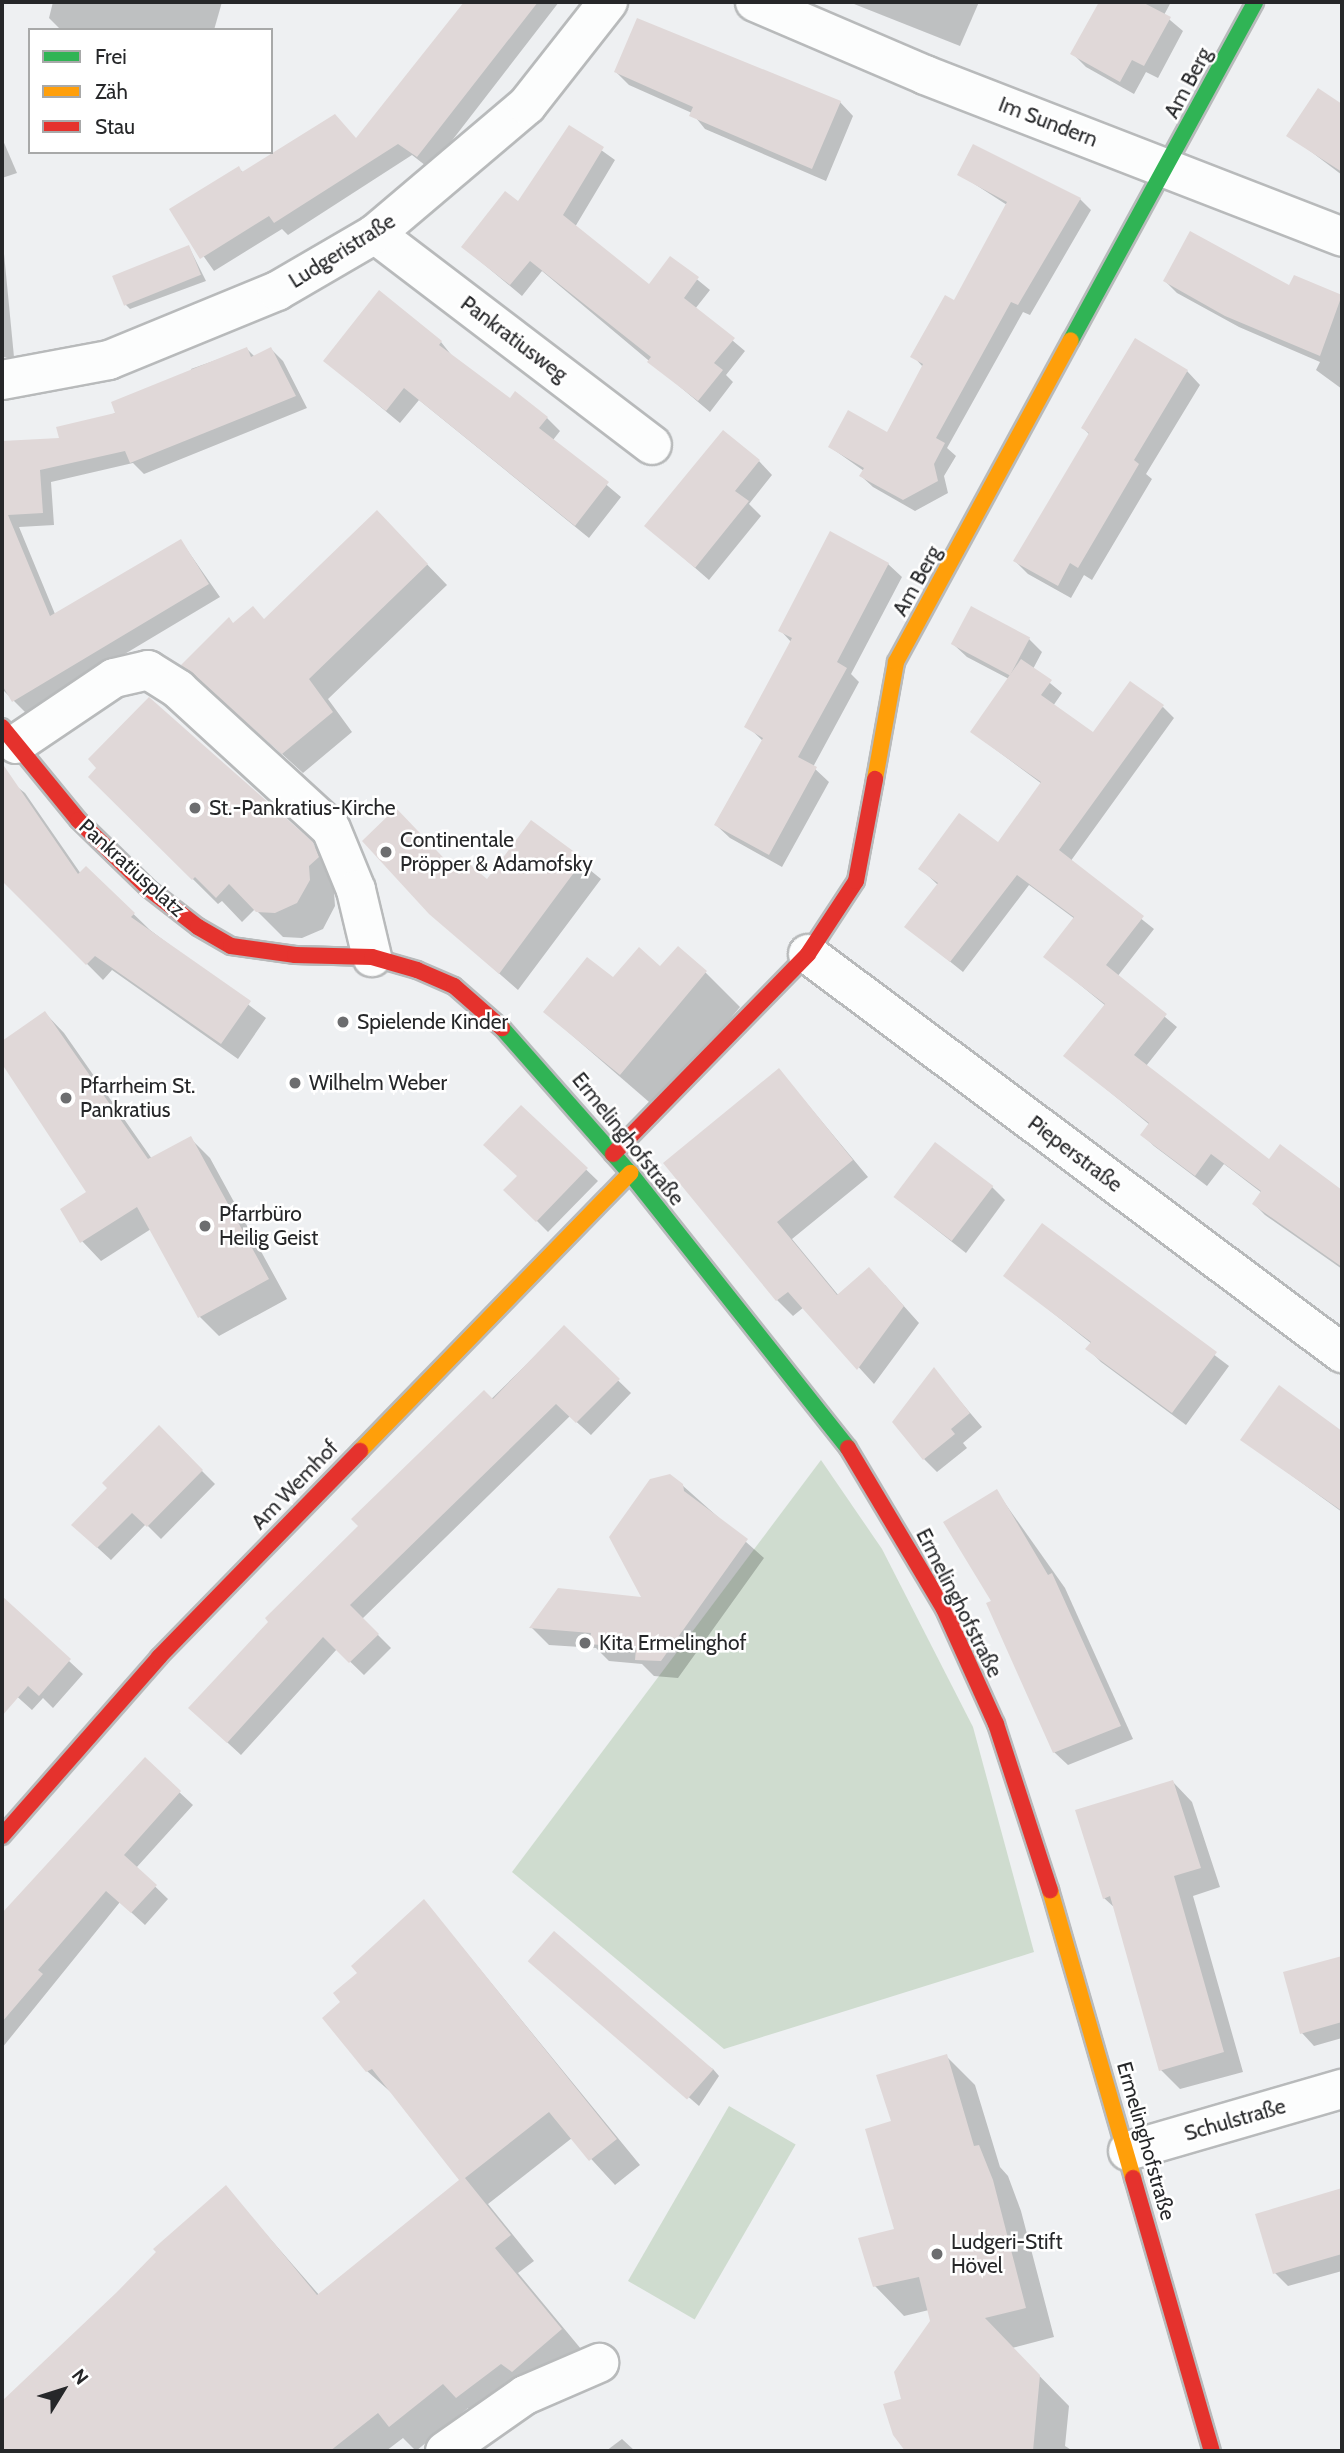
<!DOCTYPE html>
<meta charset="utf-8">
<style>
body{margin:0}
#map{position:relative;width:1344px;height:2453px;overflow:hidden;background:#eef0f2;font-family:Cabin,sans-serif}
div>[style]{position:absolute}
.green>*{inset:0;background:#cfdccf;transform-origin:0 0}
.shadow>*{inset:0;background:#0003}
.building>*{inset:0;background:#e0d8d8;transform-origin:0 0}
.roads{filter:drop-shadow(2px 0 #b8babb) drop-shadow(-2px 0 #b8babb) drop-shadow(0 2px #b8babb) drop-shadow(0 -2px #b8babb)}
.street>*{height:38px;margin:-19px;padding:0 19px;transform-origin:19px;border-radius:19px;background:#fcfdfd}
.fast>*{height:16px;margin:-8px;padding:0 8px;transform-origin:8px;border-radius:8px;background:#30b455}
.slow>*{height:16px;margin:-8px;padding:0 8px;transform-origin:8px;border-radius:8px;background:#ff9f0a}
.jam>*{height:16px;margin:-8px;padding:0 8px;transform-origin:8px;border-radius:8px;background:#e5322d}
.dots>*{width:19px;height:19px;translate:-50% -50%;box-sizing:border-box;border:4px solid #fff;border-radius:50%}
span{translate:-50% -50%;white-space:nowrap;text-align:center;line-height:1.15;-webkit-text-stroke:5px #fff;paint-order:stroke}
.street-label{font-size:21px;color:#262729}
.poi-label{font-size:21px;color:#262729}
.left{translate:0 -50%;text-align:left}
.frame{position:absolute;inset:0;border:4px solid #262729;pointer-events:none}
.legend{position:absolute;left:28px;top:28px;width:245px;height:126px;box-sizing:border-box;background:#fff;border:2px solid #a8a9a9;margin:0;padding:9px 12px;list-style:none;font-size:21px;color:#262729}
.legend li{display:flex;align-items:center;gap:14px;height:35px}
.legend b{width:35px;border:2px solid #a8a9a9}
.north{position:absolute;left:28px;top:2355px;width:70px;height:70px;-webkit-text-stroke:5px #fff;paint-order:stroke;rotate:52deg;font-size:19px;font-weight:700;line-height:28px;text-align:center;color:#262729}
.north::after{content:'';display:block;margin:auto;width:24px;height:32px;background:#262729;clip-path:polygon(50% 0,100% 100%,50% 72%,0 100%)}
</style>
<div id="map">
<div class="green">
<div style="clip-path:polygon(821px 1460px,882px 1549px,973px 1727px,1034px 1952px,724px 2049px,512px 1872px)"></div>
<div style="left:729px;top:2106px;width:77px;height:202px;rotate:30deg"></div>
</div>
<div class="shadow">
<div style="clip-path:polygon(53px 2px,222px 2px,214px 30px,61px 30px,49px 18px)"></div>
<div style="clip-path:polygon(467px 2px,559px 2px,430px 169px,412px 155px,288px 235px,282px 229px,214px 271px,171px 210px,238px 168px,244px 173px,357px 140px)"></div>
<div style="clip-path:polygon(849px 2px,979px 2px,960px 46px)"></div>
<div style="clip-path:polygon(1101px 2px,1171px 2px,1164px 15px,1183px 31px,1158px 78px,1146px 72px,1134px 94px,1086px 67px,1073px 54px)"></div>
<div style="clip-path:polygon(616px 72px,840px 102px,853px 116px,826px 181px,705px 129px,692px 113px,629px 85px)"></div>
<div style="clip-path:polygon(1319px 90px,1342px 105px,1342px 175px,1289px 135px)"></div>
<div style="clip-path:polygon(569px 127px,615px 160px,575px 227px,649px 286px,671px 258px,710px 290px,695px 309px,745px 351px,726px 375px,733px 382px,710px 412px,542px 271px,522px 296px,463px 247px,518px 204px)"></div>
<div style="clip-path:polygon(2px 138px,17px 173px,2px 178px)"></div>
<div style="clip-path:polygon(959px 174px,1080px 199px,1091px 210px,1030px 315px,1023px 312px,947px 448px,956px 456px,944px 476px,948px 493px,915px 511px,873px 487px,861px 476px,864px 471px,830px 447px,887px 434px,923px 367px,913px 356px,955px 303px,1007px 205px)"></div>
<div style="clip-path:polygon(2px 233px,14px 357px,2px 357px)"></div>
<div style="clip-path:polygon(189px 247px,206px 281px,130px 309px,124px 303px)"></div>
<div style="clip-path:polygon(1295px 277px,1342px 297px,1342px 389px,1316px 370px,1320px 362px,1239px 327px,1177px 293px,1165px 281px,1290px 288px)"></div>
<div style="clip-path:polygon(379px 293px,441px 342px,453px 357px,510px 400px,547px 418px,560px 431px,553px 440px,621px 497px,589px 538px,419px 400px,400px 423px,325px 361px)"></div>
<div style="clip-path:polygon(247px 349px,255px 357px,271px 349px,283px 361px,307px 408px,144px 474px,133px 463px,51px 482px,54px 525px,19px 527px,55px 614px,181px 541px,220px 597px,26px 713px,2px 689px,2px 645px,28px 630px,2px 612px,2px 443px,61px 440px,193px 374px,191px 369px)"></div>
<div style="clip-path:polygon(1187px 371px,1200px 385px,1146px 474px,1152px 479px,1092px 580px,1084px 575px,1071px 598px,1028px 574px,1015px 561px,1090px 435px,1083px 428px)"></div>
<div style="clip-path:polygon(759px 461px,772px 475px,749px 504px,761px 516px,709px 580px,647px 526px)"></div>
<div style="clip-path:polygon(397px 533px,447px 585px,328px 699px,352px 732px,303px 773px,184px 665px,234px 624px,265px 620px)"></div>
<div style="clip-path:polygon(888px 564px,902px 577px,851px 674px,859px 682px,813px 767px,829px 782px,782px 867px,730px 838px,716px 825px,763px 741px,747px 726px,792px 643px,780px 630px)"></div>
<div style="clip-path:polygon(972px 608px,1029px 639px,1042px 652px,1033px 669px,1062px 693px,1053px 706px,1094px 734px,1163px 707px,1174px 718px,1070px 862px,1154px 929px,1117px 977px,1177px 1027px,1146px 1066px,1269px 1161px,1280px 1147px,1342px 1194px,1342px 1269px,1265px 1215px,1254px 1204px,1262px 1193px,1224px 1164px,1207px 1186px,1154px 1146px,1142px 1135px,1150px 1125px,1066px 1056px,1106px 1006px,1046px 957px,1075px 919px,1029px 885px,963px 972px,907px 927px,938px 885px,921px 869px,999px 845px,1042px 784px,972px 732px,1009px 679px,967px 657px,953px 644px)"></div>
<div style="clip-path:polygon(2px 775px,25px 793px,81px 874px,86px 868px,150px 930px,266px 1018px,238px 1059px,112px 970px,103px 980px,2px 878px)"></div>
<div style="clip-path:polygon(90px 777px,311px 843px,338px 869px,343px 883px,334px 892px,335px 906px,323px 929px,302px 938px,283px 937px,255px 909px,242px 922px,222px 901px,218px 904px)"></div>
<div style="clip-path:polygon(532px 823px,601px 879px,518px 990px,430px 913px,459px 876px,487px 881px)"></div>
<div style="clip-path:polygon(660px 969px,705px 972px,740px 1007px,656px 1108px,545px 1012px,614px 979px)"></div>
<div style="clip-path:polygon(45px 1013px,64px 1033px,152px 1159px,191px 1139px,210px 1158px,287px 1299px,219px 1336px,200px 1317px,151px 1229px,101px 1261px,82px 1241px,88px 1193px,2px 1061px,2px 1043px)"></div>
<div style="clip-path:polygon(779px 1070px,868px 1177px,792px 1239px,839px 1296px,885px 1285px,919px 1323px,874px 1384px,804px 1307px,793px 1316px,777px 1300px,666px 1163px)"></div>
<div style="clip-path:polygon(521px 1107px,598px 1181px,548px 1232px,506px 1190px,519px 1177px)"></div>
<div style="clip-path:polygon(992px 1187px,1005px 1200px,966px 1253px,895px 1197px)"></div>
<div style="clip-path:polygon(1043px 1226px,1229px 1366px,1186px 1425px,1101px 1362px,1088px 1349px,1092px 1344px,1005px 1275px)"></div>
<div style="clip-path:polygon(564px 1328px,631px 1393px,591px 1435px,570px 1416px,362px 1619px,391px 1648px,364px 1675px,337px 1649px,241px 1755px,204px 1721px,361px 1526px)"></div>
<div style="clip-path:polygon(934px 1370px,982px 1427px,963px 1443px,967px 1448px,937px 1472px,924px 1459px)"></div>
<div style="clip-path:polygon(1279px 1388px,1342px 1433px,1342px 1512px,1243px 1440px)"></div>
<div style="clip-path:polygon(159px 1428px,215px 1484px,161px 1539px,146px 1524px,111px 1560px,87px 1538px,109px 1488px)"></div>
<div style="clip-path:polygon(682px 1485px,764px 1558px,678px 1678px,654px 1676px,642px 1664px,609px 1661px,596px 1648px,549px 1645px,532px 1628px,644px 1599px)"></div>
<div style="clip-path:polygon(997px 1492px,1065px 1588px,1133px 1739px,1068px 1765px,1054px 1752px,993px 1602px)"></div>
<div style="clip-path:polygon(2px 1599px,83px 1674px,53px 1708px,43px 1698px,32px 1710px,2px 1683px)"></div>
<div style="clip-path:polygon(145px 1760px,193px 1805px,136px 1868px,168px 1899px,145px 1925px,120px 1902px,2px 2048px,2px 1920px)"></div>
<div style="clip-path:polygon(1173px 1782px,1192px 1802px,1220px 1887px,1193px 1896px,1243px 2072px,1180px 2089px,1161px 2070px,1116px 1909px,1104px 1898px)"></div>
<div style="clip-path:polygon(424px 1901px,640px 2165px,615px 2185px,572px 2138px,488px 2204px,534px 2261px,518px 2273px,586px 2355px,482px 2422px,468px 2408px,416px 2451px,403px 2438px,386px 2451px,2px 2451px,2px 2405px,226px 2188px,320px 2296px,461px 2180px,394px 2095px,367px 2071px,343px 2003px,360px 1973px)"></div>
<div style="clip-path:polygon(1342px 1958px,1342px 2038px,1314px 2046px,1302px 2033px,1285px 1973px)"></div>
<div style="clip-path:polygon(532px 1962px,713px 2069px,719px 2076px,699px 2106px)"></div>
<div style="clip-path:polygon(946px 2056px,975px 2085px,1000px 2167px,1008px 2176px,1021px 2211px,1054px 2337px,1012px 2348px,1069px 2406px,1065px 2446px,1073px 2451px,908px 2451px,894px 2435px,932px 2321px,929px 2310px,904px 2316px,875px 2286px,896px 2230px,893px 2122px)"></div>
<div style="clip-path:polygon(1342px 2190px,1342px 2271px,1288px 2286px,1275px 2273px,1257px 2215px)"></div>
<div style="clip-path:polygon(622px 2439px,635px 2451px,606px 2451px)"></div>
</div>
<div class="building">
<div style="clip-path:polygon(464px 2px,538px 2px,417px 157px,398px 144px,274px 223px,269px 216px,200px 259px,169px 209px,239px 166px,242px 172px,335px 114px,356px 138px)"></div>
<div style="clip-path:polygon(1099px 2px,1142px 2px,1171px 17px,1144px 66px,1132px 60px,1120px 82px,1070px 54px)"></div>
<div style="clip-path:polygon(637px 18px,841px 101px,812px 169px,689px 116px,693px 107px,614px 72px)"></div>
<div style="clip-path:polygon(1318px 88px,1342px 104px,1342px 172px,1286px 136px)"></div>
<div style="clip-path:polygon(569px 125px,604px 147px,563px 215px,649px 284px,670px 256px,699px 277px,684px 298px,735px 338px,714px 363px,723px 370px,698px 401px,647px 362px,651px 357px,530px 261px,510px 285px,461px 247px,505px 191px,518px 201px)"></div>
<div style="clip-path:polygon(973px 144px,1081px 198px,1018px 305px,1011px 302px,936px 438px,945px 443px,934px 464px,938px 481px,903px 500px,859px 476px,864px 468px,828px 447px,848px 410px,887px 432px,923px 364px,910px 357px,945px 295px,954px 300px,1007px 202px,957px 175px)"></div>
<div style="clip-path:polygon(1190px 231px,1289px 285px,1294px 275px,1342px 295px,1320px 356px,1225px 316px,1163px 281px)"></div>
<div style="left:189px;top:245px;width:32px;height:83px;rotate:68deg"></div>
<div style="clip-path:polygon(379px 290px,442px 341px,439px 345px,510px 398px,515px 391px,548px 417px,539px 428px,609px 482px,575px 526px,404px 388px,386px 411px,323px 361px)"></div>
<div style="clip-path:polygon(1135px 338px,1188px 370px,1134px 460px,1139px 464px,1078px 568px,1070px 563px,1058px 586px,1013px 561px,1089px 433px,1081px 428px)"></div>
<div style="clip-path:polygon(247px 347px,251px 357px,271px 347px,296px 396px,130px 463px,125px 451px,40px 470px,43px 513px,8px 515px,50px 616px,181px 539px,209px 584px,12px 702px,2px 685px,2px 441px,59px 438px,56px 427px,115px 413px,111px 402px)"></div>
<div style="clip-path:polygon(723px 430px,760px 460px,735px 491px,749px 501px,695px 568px,644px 526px)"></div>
<div style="clip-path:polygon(377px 510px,428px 564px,309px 679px,333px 712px,282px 754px,181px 665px,229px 617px,233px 623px,253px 606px,264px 619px)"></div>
<div style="clip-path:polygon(830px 531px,889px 563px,837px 662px,847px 668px,798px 757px,817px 767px,769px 855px,714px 825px,763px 738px,744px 727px,792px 638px,778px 631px)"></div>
<div style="left:971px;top:606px;width:67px;height:43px;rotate:28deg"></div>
<div style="clip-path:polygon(1021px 659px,1052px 680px,1041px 695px,1093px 732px,1130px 681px,1164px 705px,1059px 850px,1144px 916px,1106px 965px,1167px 1014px,1134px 1055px,1269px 1159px,1280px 1144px,1342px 1190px,1342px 1267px,1252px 1204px,1261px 1191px,1211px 1154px,1195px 1176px,1140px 1135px,1149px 1123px,1063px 1056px,1105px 1004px,1043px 957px,1074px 917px,1017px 875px,950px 962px,904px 927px,938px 883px,918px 869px,959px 813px,998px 842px,1041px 782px,970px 732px)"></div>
<div style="clip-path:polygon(149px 697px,313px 842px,319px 857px,309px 866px,310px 880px,297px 903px,275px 913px,256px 912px,229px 884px,216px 898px,195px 877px,192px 880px,88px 777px,96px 768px,88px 759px)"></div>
<div style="clip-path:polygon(2px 763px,78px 874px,86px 866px,135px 913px,131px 917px,251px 1001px,221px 1044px,95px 956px,86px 965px,2px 881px)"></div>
<div style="clip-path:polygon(396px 808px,459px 874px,468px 863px,487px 879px,531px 820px,584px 859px,499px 974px,429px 914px,362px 841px)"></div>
<div style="clip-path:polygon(678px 946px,707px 971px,620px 1075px,543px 1012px,587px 957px,613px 977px,639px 947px,660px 966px)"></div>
<div style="clip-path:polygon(45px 1011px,148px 1159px,191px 1136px,269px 1279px,198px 1318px,137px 1207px,80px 1243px,60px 1209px,86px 1192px,2px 1064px,2px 1041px)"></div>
<div style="clip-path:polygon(779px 1068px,853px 1160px,777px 1222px,837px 1295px,869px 1267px,904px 1306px,857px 1370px,788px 1292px,776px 1301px,663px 1163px)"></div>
<div style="clip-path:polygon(521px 1105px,588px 1168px,536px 1222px,503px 1190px,517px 1176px,483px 1145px)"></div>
<div style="left:935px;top:1142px;width:73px;height:69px;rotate:37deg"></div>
<div style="clip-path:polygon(1042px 1223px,1217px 1352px,1172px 1413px,1085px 1349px,1091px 1342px,1003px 1276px)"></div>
<div style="clip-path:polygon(564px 1325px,620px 1379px,576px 1423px,556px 1404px,350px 1605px,379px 1634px,349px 1663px,323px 1637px,227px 1743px,188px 1708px,268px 1622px,265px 1618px,358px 1526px,351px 1519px,484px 1390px,493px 1399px)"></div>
<div style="clip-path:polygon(934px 1367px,970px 1413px,951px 1429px,955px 1434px,923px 1460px,892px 1422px)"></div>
<div style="clip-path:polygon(1279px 1385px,1342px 1431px,1342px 1511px,1240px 1440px)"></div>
<div style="clip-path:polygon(159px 1425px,203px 1470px,147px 1527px,132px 1513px,97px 1548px,71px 1525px,107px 1488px,102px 1483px)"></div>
<div style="clip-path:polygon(670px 1474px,683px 1484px,684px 1491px,748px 1539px,661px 1661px,635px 1660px,636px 1648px,589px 1644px,591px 1633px,529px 1628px,558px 1588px,641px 1597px,609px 1537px,650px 1479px)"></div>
<div style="clip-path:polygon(997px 1489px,1048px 1575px,1052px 1573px,1121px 1726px,1053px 1753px,986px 1603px,991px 1601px,943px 1522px)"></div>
<div style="clip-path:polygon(2px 1596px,71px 1659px,39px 1696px,28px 1686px,2px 1716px)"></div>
<div style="clip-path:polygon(145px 1757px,181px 1791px,124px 1855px,157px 1885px,131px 1913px,106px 1891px,38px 1970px,43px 1974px,2px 2022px,2px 1913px)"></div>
<div style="clip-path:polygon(1173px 1780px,1201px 1868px,1174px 1876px,1224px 2052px,1159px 2071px,1110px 1896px,1103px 1899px,1075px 1810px)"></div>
<div style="clip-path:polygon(424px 1899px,617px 2139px,589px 2161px,549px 2112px,465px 2178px,511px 2235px,495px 2248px,562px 2329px,512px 2372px,501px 2364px,456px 2398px,443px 2384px,389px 2427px,378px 2413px,330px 2451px,2px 2451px,2px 2401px,117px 2292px,156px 2252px,153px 2249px,226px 2185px,317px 2295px,459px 2180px,372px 2069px,366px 2072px,322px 2018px,340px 2002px,333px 1993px,357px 1973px,351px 1966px)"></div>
<div style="left:554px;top:1931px;width:211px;height:40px;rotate:41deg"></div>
<div style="clip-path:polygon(1342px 1956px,1342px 2022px,1300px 2034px,1283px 1972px)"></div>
<div style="clip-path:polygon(947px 2054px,974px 2146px,979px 2145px,993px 2180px,1026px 2308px,985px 2318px,1040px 2375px,1033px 2451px,905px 2451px,893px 2435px,883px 2404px,901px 2399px,894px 2372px,930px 2321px,919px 2277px,873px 2287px,858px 2238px,894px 2229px,865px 2129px,891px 2121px,876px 2075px)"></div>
<div style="clip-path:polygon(1342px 2188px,1342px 2254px,1273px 2274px,1255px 2214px)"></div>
</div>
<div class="roads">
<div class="street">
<div style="left:755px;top:2px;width:185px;rotate:23.2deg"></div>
<div style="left:925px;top:75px;width:447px;rotate:21.2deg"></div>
<div style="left:375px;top:234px;width:348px;rotate:37.3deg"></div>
<div style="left:2px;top:380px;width:109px;rotate:-10.6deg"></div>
<div style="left:109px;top:360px;width:182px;rotate:-22.3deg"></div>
<div style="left:277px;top:291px;width:113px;rotate:-30.2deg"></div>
<div style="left:375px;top:234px;width:199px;rotate:-40.3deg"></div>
<div style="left:527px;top:105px;width:131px;rotate:-51.8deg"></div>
<div style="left:16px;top:744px;width:118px;rotate:-34deg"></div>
<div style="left:114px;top:678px;width:35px;rotate:-13deg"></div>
<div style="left:148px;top:670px;width:36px;rotate:32deg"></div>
<div style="left:178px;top:689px;width:207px;rotate:42.5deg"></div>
<div style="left:331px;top:829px;width:66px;rotate:67.7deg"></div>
<div style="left:356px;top:890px;width:69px;rotate:76.6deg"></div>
<div style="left:808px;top:954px;width:667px;rotate:36.77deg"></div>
<div style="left:1128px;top:2151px;width:223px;rotate:-16.2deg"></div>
<div style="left:445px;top:2451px;width:98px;rotate:-35deg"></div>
<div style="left:525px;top:2395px;width:81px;rotate:-23.4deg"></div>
</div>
<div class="fast">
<div style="left:1071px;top:340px;width:385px;rotate:-61.4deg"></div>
<div style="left:502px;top:1028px;width:193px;rotate:48.6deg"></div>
<div style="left:630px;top:1173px;width:351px;rotate:51.6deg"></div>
</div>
<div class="slow">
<div style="left:875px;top:779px;width:119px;rotate:-79.8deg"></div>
<div style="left:896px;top:662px;width:366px;rotate:-61.5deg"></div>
<div style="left:360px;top:1451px;width:388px;rotate:-45.8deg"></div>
<div style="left:1050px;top:1890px;width:300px;rotate:73.9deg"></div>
</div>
<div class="jam">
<div style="left:2px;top:727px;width:120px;rotate:50.7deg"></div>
<div style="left:78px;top:820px;width:99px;rotate:44.2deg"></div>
<div style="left:149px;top:889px;width:62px;rotate:37.8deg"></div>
<div style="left:198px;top:927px;width:38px;rotate:30deg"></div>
<div style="left:231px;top:946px;width:65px;rotate:8deg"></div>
<div style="left:295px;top:955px;width:77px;rotate:1.5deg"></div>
<div style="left:372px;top:957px;width:47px;rotate:16.1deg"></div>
<div style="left:417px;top:970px;width:40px;rotate:23.4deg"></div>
<div style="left:454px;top:986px;width:64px;rotate:41.2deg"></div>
<div style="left:613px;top:1154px;width:279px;rotate:-45.7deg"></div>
<div style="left:808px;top:954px;width:87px;rotate:-56.7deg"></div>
<div style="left:856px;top:881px;width:104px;rotate:-79.4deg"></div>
<div style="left:848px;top:1448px;width:187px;rotate:59.2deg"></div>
<div style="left:944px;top:1609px;width:126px;rotate:65.7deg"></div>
<div style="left:996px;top:1724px;width:175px;rotate:72deg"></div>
<div style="left:2px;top:1836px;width:238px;rotate:-48.7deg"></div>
<div style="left:159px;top:1657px;width:288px;rotate:-45.7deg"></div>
<div style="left:1133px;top:2178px;width:284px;rotate:73.9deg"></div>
</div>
</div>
<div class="dots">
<div style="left:195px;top:808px;background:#6c6d6f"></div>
<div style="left:386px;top:852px;background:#6c6d6f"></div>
<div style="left:343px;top:1022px;background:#6c6d6f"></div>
<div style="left:295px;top:1083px;background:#6c6d6f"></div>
<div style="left:66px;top:1098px;background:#6c6d6f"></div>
<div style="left:205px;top:1226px;background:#6c6d6f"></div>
<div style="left:585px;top:1643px;background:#6c6d6f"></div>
<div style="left:937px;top:2254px;background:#6c6d6f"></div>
</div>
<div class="street-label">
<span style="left:1188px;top:83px;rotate:-62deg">Am Berg</span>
<span style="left:1048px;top:122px;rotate:21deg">Im Sundern</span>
<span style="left:342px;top:251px;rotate:-32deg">Ludgeristraße</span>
<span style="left:514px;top:339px;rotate:37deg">Pankratiusweg</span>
<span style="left:917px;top:581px;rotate:-61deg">Am Berg</span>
<span style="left:132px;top:868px;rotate:42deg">Pankratiusplatz</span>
<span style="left:628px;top:1139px;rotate:51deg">Ermelinghofstraße</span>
<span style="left:1075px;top:1154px;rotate:37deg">Pieperstraße</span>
<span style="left:295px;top:1485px;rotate:-46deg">Am Wemhof</span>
<span style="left:959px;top:1603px;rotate:63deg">Ermelinghofstraße</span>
<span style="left:1235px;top:2120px;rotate:-16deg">Schulstraße</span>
<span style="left:1146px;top:2141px;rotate:74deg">Ermelinghofstraße</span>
</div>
<div class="poi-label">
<span class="left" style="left:209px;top:808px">St.-Pankratius-Kirche</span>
<span class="left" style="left:400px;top:852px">Continentale<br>Pröpper &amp; Adamofsky</span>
<span class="left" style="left:357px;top:1022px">Spielende Kinder</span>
<span class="left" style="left:309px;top:1083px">Wilhelm Weber</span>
<span class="left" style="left:80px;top:1098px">Pfarrheim St.<br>Pankratius</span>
<span class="left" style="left:219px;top:1226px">Pfarrbüro<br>Heilig Geist</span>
<span class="left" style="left:599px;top:1643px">Kita Ermelinghof</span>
<span class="left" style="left:951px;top:2254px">Ludgeri-Stift<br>Hövel</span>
</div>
<div class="frame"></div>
<ul class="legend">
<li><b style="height:9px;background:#30b455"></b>Frei</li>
<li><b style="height:9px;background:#ff9f0a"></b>Zäh</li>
<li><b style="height:9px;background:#e5322d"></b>Stau</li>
</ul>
<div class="north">N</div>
</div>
